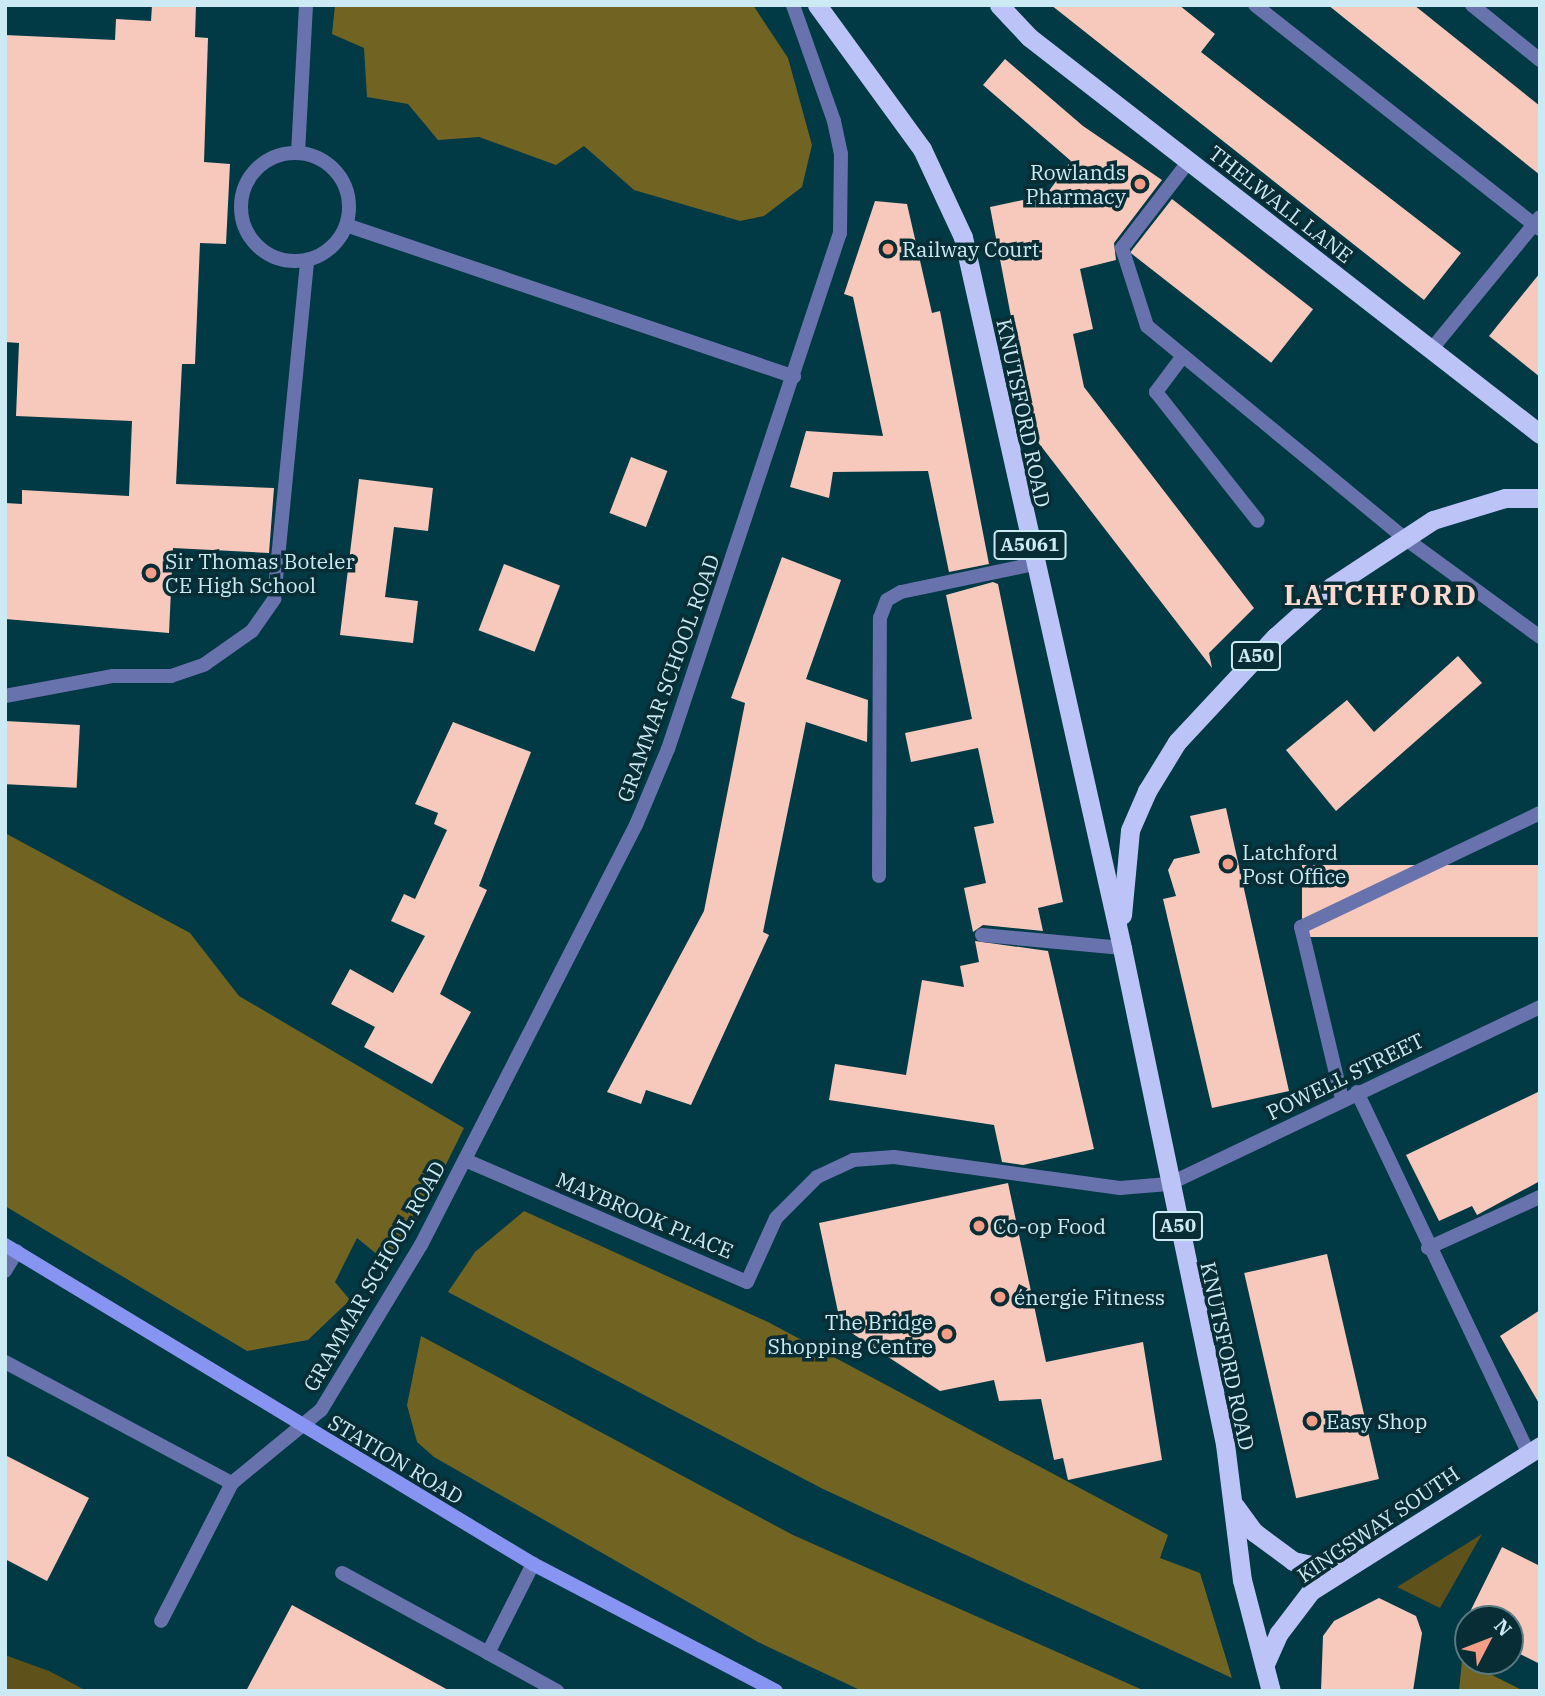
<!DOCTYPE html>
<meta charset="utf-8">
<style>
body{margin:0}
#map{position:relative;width:1545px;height:1696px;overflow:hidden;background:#013944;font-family:"IBM Plex Serif",serif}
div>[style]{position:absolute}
.green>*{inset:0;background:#5e5119}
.forest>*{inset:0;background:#716322}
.building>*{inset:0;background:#f7c9bc;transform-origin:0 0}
.service>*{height:14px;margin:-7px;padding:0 7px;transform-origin:7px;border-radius:7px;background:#6872ac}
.service>.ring{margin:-7px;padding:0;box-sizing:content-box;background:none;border:14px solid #6872ac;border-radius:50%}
.minor>*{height:14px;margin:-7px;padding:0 7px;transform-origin:7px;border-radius:7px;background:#6872ac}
.secondary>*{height:14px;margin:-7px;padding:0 7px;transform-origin:7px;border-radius:7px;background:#8794f1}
.trunk>*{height:19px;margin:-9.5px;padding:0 9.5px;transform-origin:9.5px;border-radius:9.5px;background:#bcc4f7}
.dots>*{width:19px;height:19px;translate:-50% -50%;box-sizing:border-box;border:4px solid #092d35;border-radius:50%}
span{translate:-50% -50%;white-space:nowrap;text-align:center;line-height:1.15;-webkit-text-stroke:7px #092d35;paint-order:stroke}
.shield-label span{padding:2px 5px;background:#092d35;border:2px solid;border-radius:5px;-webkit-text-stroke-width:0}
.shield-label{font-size:19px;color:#cbeaf3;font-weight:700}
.poi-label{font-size:21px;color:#cbeaf3}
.right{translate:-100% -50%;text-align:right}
.left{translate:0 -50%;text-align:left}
.street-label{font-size:21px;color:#cbeaf3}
.district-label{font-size:28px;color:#fbdad0;font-weight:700;letter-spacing:2px}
.frame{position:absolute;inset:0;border:7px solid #cbeaf3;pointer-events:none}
.north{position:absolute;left:1454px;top:1605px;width:70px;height:70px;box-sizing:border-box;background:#092d35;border:2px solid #577981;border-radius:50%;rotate:48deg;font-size:19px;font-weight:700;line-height:28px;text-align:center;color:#cbeaf3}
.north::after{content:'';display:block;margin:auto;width:24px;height:32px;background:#f49e87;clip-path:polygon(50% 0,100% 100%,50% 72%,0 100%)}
</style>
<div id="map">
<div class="green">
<div style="clip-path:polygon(1482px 1534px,1440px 1608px,1397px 1587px)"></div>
<div style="clip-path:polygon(5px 1655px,49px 1671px,87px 1691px,5px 1691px)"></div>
</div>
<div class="forest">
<div style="clip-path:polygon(335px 5px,753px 5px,788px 58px,812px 145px,802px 187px,764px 216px,740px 221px,634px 190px,584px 146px,556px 165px,479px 137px,438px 140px,408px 104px,367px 97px,364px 48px,332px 34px)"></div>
<div style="clip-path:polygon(5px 833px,190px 933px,239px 996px,464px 1128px,420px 1217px,389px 1264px,357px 1238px,335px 1282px,350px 1300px,308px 1340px,247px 1351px,5px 1206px)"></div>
<div style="clip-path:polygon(524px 1211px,768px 1322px,1168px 1535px,1160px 1558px,1200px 1573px,1232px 1678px,823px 1489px,448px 1292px,475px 1252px)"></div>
<div style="clip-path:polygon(421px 1336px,793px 1535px,1145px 1691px,862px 1691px,758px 1642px,434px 1457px,417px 1442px,407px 1405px)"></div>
<div style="clip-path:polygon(1462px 1660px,1524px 1691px,1459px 1691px)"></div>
</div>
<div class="building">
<div style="clip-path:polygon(152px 5px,196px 5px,195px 37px,208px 38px,204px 162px,230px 164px,226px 244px,200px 243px,195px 364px,182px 364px,176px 484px,274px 488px,269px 553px,173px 548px,169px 633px,5px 619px,5px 503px,22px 504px,22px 490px,129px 496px,132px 421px,16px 416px,19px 343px,5px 342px,5px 35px,115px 40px,116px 19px,151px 21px)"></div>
<div style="clip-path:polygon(1051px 5px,1179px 5px,1215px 34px,1201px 52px,1461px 253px,1424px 300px)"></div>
<div style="clip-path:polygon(1328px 5px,1414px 5px,1540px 106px,1540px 175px)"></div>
<div style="clip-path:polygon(1005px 59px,1083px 126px,1162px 180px,1114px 243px,1116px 260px,1080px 269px,1093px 329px,1073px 334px,1084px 387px,1254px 608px,1209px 653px,1212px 668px,1034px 437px,990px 207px,1046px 195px,1071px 161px,983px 85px)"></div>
<div style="left:1172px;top:199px;width:179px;height:68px;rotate:38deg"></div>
<div style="clip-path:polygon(875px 201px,907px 204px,932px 313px,940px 311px,989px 564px,949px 572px,928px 471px,833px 472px,829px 498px,790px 487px,806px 431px,883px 436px,853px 297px,844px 294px)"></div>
<div style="clip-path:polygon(1540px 273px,1540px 377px,1489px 336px)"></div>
<div style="left:631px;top:457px;width:39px;height:60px;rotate:21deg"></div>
<div style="clip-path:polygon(359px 479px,433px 488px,428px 531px,394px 527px,385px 597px,418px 601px,413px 643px,340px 635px)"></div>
<div style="clip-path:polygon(782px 557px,841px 580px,806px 679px,868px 700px,867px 742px,806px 722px,763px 932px,769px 935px,691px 1105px,646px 1090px,641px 1104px,607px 1092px,704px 911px,745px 703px,731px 698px)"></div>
<div style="left:504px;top:564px;width:60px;height:71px;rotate:21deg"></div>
<div style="clip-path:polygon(993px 582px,998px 584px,1063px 902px,1038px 908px,1043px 931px,983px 925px,973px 932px,964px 888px,986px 883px,974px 827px,994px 823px,978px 748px,911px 762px,905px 733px,972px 719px,946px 595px)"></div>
<div style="clip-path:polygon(1458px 656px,1482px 683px,1336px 811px,1286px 750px,1347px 700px,1374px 732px)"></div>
<div style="left:5px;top:721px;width:75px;height:63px;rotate:3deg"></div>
<div style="clip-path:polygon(453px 722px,531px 752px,479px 886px,487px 890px,440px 994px,471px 1012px,432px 1084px,364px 1047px,375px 1027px,331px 1004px,350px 969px,393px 993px,425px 936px,391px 921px,404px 894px,415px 899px,447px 830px,434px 824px,438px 813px,415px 804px)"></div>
<div style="clip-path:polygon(1226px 808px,1289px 1091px,1212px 1108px,1163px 899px,1176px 896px,1168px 870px,1174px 859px,1200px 853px,1190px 816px)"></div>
<div style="left:1540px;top:865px;width:72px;height:238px;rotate:90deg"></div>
<div style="clip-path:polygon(975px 941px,1048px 951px,1094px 1149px,1023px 1165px,1002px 1162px,994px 1125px,829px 1100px,835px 1064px,906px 1075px,922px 980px,964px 987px,960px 966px,979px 962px)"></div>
<div style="clip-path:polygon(1540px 1091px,1540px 1181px,1477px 1215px,1472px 1206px,1439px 1221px,1406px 1155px)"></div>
<div style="clip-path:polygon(1008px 1183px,1046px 1362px,1143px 1342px,1162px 1460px,1068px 1480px,1063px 1458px,1054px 1460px,1041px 1399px,999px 1401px,994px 1380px,940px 1391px,841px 1326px,819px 1223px)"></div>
<div style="left:1327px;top:1254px;width:231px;height:85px;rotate:77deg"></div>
<div style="clip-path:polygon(1540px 1310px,1540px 1405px,1500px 1336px)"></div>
<div style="clip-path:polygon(5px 1455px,89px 1498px,47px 1581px,5px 1559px)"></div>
<div style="clip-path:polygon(1502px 1547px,1540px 1566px,1540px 1664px,1510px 1649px,1510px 1619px,1468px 1619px,1468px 1628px,1463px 1626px)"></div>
<div style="clip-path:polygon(1379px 1598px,1416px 1616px,1422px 1633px,1413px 1691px,1321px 1691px,1323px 1636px,1334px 1621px)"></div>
<div style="clip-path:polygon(292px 1605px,450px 1691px,246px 1691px)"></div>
</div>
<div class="service">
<div style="left:1255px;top:5px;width:362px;rotate:38.2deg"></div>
<div style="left:298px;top:153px;width:148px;rotate:-86.9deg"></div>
<div class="ring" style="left:241px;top:153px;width:94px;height:94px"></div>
<div style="left:1189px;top:161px;width:110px;rotate:127.6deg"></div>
<div style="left:1122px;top:248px;width:82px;rotate:72.2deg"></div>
<div style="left:1147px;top:326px;width:332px;rotate:39.5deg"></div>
<div style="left:1403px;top:537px;width:170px;rotate:36.1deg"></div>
<div style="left:346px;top:225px;width:473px;rotate:18.7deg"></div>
<div style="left:1183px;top:356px;width:45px;rotate:126.9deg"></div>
<div style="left:1156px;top:392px;width:164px;rotate:51.7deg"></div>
<div style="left:5px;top:696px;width:110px;rotate:-10.5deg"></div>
<div style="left:113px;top:676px;width:58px"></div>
<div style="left:171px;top:676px;width:36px;rotate:-19deg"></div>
<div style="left:205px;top:664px;width:57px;rotate:-35.1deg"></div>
<div style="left:252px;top:631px;width:39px;rotate:-55deg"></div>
<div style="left:274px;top:599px;width:341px;rotate:-84.4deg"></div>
<div style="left:879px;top:876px;width:258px;rotate:-89.8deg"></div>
<div style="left:880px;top:618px;width:19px;rotate:-69deg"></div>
<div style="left:887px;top:600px;width:16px;rotate:-30deg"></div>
<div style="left:901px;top:592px;width:136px;rotate:-11.9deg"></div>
<div style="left:982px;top:935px;width:141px;rotate:5.3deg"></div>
<div style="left:1357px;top:1092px;width:401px;rotate:64.6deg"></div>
<div style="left:1342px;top:1099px;width:177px;rotate:-103.4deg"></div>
<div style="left:1301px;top:927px;width:265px;rotate:-25.5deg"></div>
<div style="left:1428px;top:1248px;width:123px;rotate:-24.5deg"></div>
<div style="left:342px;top:1573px;width:166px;rotate:28.7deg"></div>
<div style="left:488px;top:1653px;width:100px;rotate:-63.2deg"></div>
<div style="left:488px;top:1653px;width:79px;rotate:28.8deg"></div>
</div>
<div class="minor">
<div style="left:1472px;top:5px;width:87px;rotate:39deg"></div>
<div style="left:1430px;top:351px;width:173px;rotate:-50.6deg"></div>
<div style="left:465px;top:1160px;width:307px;rotate:23.4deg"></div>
<div style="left:747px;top:1282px;width:70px;rotate:-65.6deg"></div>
<div style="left:776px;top:1218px;width:58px;rotate:-45deg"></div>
<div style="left:817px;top:1177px;width:40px;rotate:-25deg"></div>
<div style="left:853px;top:1160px;width:41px;rotate:-4.2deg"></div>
<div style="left:894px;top:1157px;width:228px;rotate:7.8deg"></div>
<div style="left:1120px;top:1188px;width:49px;rotate:-4.7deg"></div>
<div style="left:1169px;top:1184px;width:411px;rotate:-25.5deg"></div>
<div style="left:5px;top:1271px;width:23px;rotate:-59deg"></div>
<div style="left:5px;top:1362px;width:257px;rotate:28.1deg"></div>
<div style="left:232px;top:1483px;width:155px;rotate:117.2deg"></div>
<div style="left:232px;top:1483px;width:115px;rotate:-39.4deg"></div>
<div style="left:321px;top:1410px;width:193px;rotate:-58.8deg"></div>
<div style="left:421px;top:1245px;width:472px;rotate:-62.9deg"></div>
<div style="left:636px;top:825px;width:82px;rotate:-67.2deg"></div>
<div style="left:668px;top:749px;width:544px;rotate:-71.57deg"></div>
<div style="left:840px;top:233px;width:79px;rotate:-89.3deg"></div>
<div style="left:841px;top:154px;width:34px;rotate:-102deg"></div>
<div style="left:834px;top:121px;width:123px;rotate:-109.5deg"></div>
</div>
<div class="secondary">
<div style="left:5px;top:1245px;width:617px;rotate:31.14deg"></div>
<div style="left:533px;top:1564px;width:274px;rotate:27.6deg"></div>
</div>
<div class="trunk">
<div style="left:817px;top:5px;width:178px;rotate:53.9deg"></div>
<div style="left:922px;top:149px;width:97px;rotate:65deg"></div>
<div style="left:963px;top:237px;width:729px;rotate:77.39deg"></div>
<div style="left:1122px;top:948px;width:507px;rotate:78.27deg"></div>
<div style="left:1225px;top:1444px;width:137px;rotate:82.9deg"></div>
<div style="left:1242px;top:1580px;width:115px;rotate:75.4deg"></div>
<div style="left:999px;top:5px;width:44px;rotate:46.8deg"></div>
<div style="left:1029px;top:37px;width:647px;rotate:37.84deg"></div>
<div style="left:1122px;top:915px;width:85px;rotate:-84.6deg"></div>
<div style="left:1130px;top:830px;width:43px;rotate:-66.4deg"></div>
<div style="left:1147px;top:791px;width:57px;rotate:-58.5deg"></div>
<div style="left:1177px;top:742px;width:144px;rotate:-47deg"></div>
<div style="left:1275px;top:637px;width:75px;rotate:-41.8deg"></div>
<div style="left:1331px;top:587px;width:122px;rotate:-33.3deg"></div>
<div style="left:1433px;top:520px;width:75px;rotate:-17deg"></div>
<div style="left:1505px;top:498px;width:35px"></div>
<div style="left:1235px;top:1506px;width:32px;rotate:54deg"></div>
<div style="left:1254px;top:1532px;width:49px;rotate:36.6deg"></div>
<div style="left:1293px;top:1561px;width:24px;rotate:12deg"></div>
<div style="left:1316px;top:1566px;width:33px;rotate:-9deg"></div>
<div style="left:1265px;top:1664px;width:34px;rotate:-66deg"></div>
<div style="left:1279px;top:1633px;width:53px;rotate:-52.7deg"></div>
<div style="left:1311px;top:1591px;width:271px;rotate:-32.3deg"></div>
</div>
<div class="dots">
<div style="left:1140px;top:184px;background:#f49e87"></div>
<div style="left:888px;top:249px;background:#f49e87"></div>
<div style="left:151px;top:573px;background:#f49e87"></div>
<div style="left:1228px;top:864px;background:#f49e87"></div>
<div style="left:979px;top:1226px;background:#f49e87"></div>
<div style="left:1000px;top:1297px;background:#f49e87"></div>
<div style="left:947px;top:1334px;background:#f49e87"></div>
<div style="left:1312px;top:1421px;background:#f49e87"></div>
</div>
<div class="shield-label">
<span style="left:1030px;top:545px">A5061</span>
<span style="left:1256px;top:656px">A50</span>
<span style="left:1178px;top:1226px">A50</span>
</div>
<div class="poi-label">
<span class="right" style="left:1126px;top:184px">Rowlands<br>Pharmacy</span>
<span class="left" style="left:902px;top:249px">Railway Court</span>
<span class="left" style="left:165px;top:573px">Sir Thomas Boteler<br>CE High School</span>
<span class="left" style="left:1242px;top:864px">Latchford<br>Post Office</span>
<span class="left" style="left:993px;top:1226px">Co-op Food</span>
<span class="left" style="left:1014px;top:1297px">énergie Fitness</span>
<span class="right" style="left:933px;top:1334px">The Bridge<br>Shopping Centre</span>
<span class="left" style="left:1326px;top:1421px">Easy Shop</span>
</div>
<div class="street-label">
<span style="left:1281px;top:204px;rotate:38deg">THELWALL LANE</span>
<span style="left:1024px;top:413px;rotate:78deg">KNUTSFORD ROAD</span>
<span style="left:668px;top:678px;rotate:-70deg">GRAMMAR SCHOOL ROAD</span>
<span style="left:1345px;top:1076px;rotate:-26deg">POWELL STREET</span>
<span style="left:645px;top:1215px;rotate:23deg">MAYBROOK PLACE</span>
<span style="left:374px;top:1276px;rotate:-60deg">GRAMMAR SCHOOL ROAD</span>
<span style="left:1228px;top:1356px;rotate:78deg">KNUTSFORD ROAD</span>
<span style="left:396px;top:1459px;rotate:31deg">STATION ROAD</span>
<span style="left:1378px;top:1524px;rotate:-34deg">KINGSWAY SOUTH</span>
</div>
<div class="district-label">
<span style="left:1381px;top:595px">LATCHFORD</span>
</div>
<div class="frame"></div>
<div class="north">N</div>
</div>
